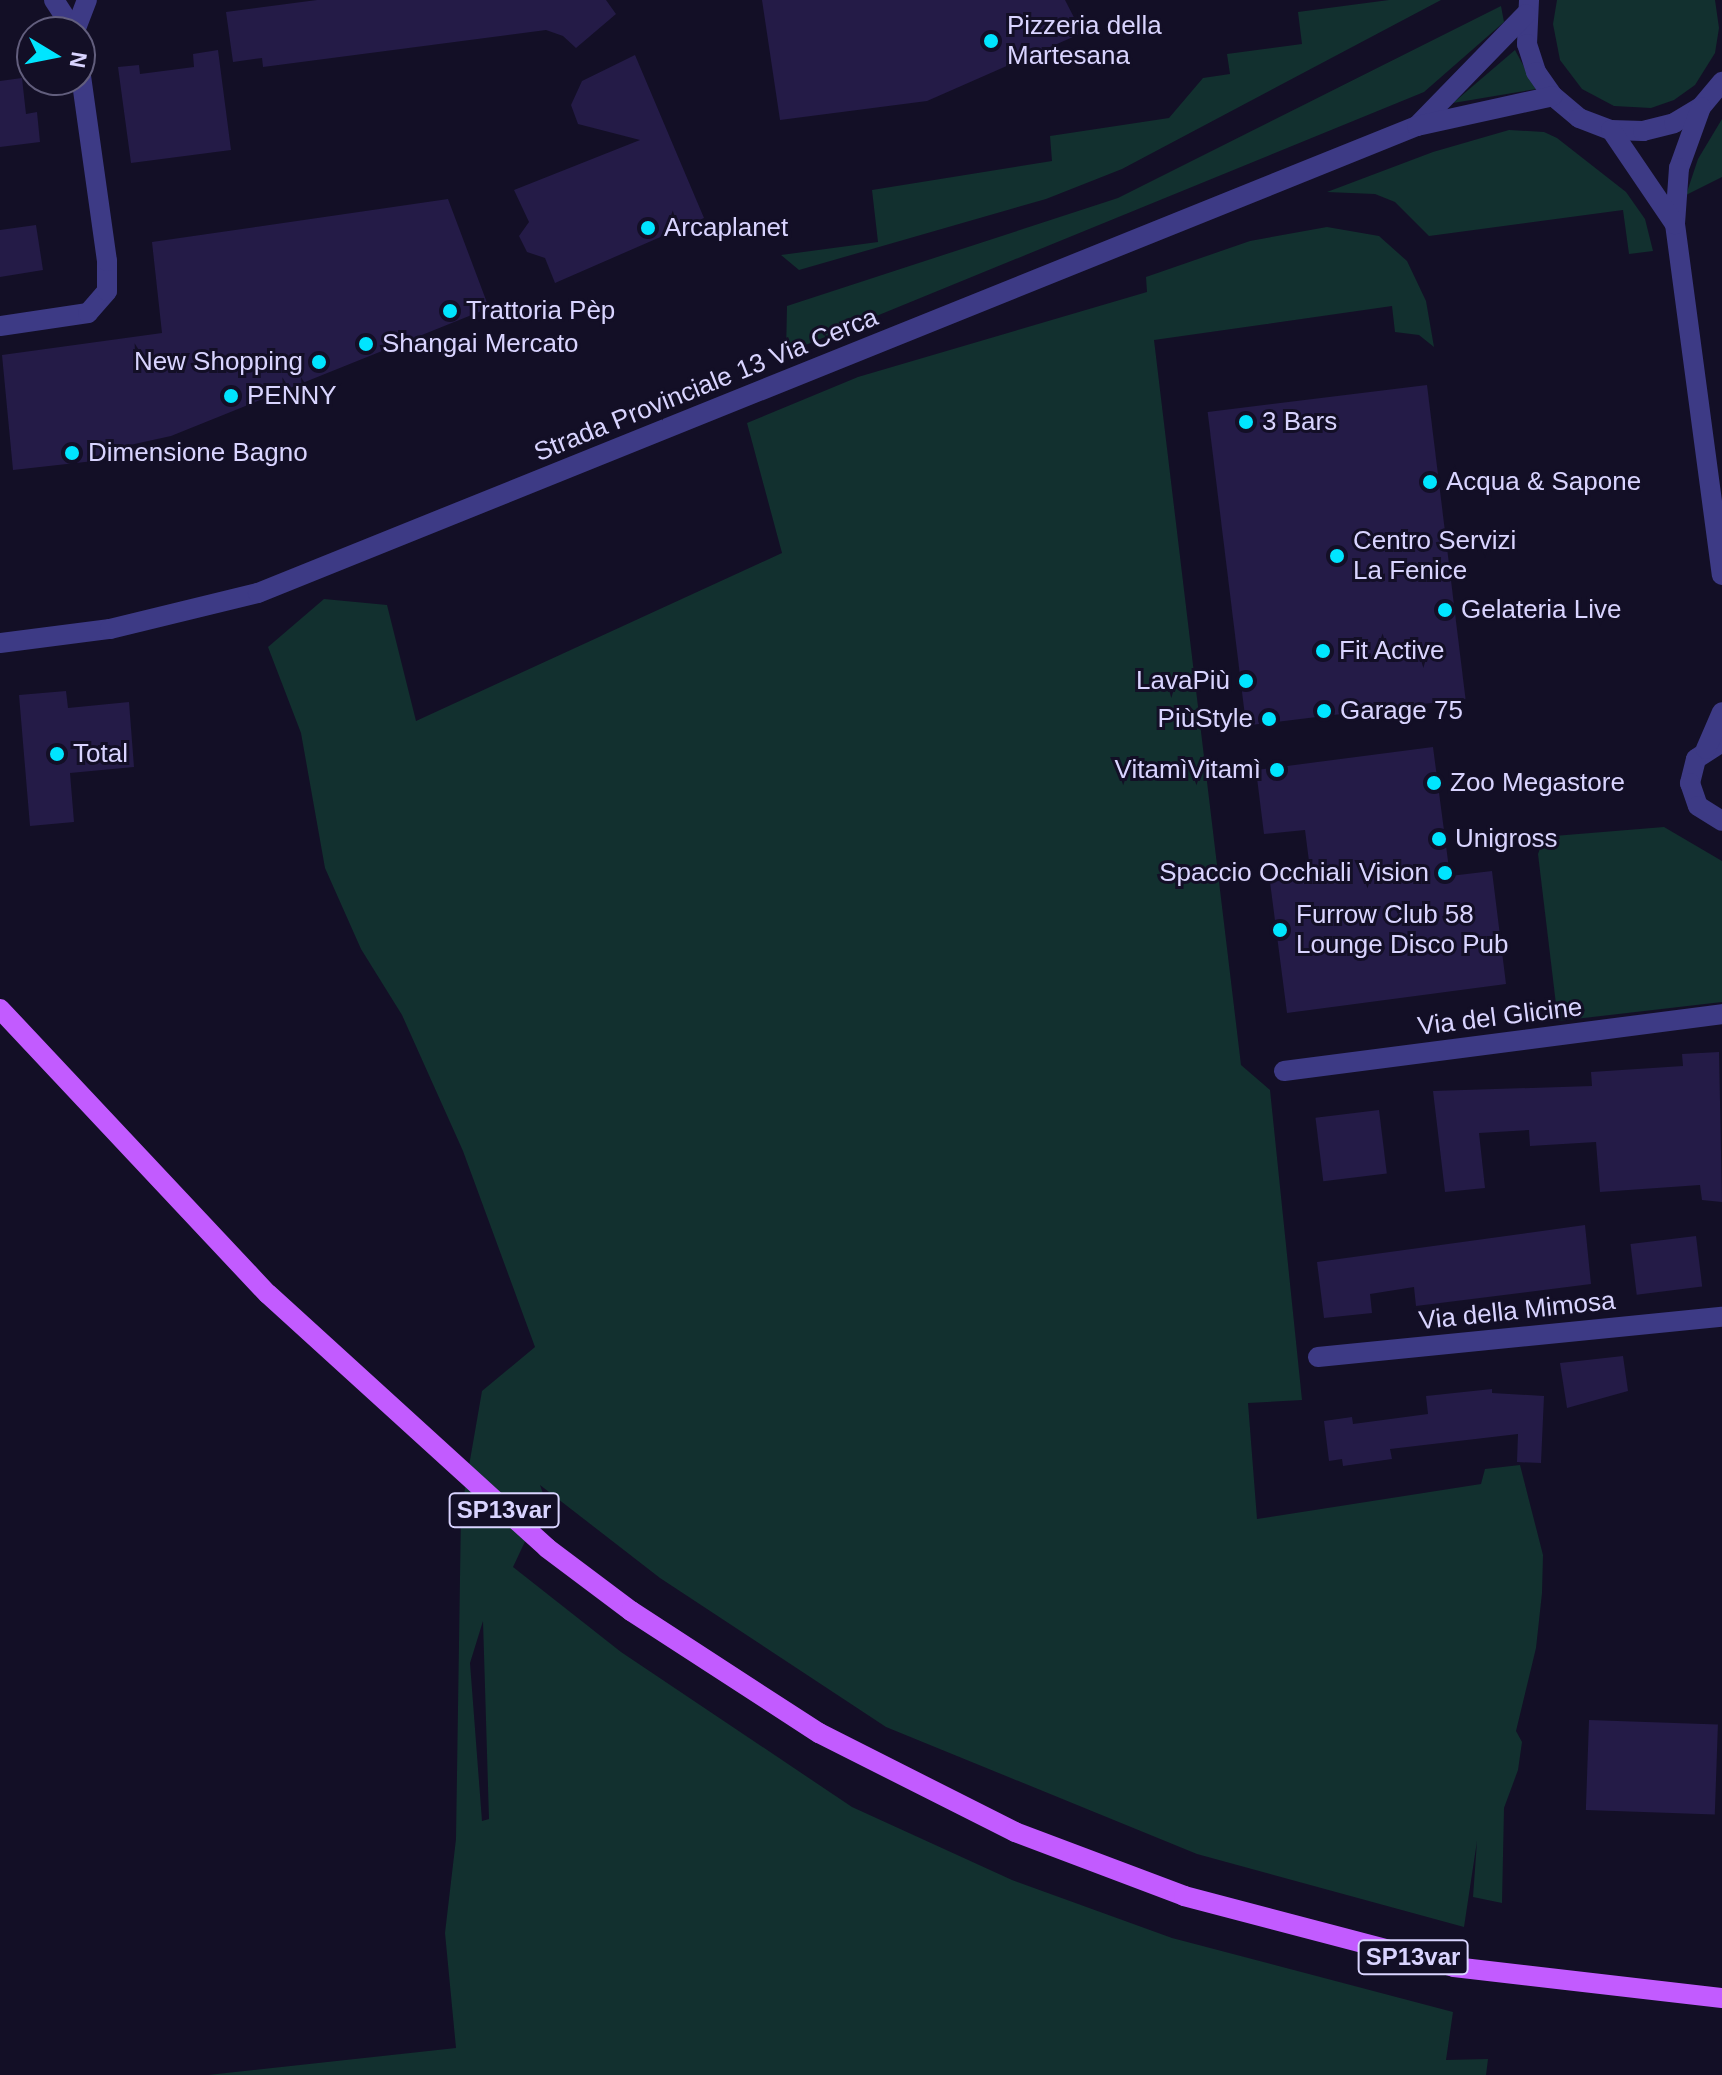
<!DOCTYPE html>
<meta charset="utf-8">
<style>
body{margin:0}
#map{position:relative;width:1722px;height:2075px;overflow:hidden;background:#130f26;font-family:Arial,sans-serif}
div>[style]{position:absolute}
.green>*{inset:0;background:#12302f}
.building>*{inset:0;background:#241b47;transform-origin:0 0}
.minor>*{height:20px;margin:-10px;padding:0 10px;transform-origin:10px;border-radius:10px;background:#3d3a85}
.tertiary>*{height:20px;margin:-10px;padding:0 10px;transform-origin:10px;border-radius:10px;background:#3d3a85}
.primary>*{height:20px;margin:-10px;padding:0 10px;transform-origin:10px;border-radius:10px;background:#c25bff}
.dots>*{width:22px;height:22px;translate:-50% -50%;box-sizing:border-box;border:4px solid #130f26;border-radius:50%}
span{translate:-50% -50%;white-space:nowrap;text-align:center;line-height:1.15;-webkit-text-stroke:6px #130f26;paint-order:stroke}
.shield-label span{padding:2px 6px;background:#130f26;border:2px solid;border-radius:6px;-webkit-text-stroke-width:0}
.shield-label{font-size:24px;color:#d9d4ff;font-weight:700}
.poi-label{font-size:26px;color:#d9d4ff}
.left{translate:0 -50%;text-align:left}
.right{translate:-100% -50%;text-align:right}
.street-label{font-size:26px;color:#d9d4ff}
.north{position:absolute;left:16px;top:16px;width:80px;height:80px;box-sizing:border-box;background:#130f26;border:2px solid #625e7d;border-radius:50%;rotate:100deg;font-size:22px;font-weight:700;line-height:32px;text-align:center;color:#d9d4ff}
.north::after{content:'';display:block;margin:auto;width:28px;height:36px;background:#00e5ff;clip-path:polygon(50% 0,100% 100%,50% 72%,0 100%)}
</style>
<div id="map">
<div class="green">
<div style="clip-path:polygon(1389px 0,1441px 0,1122px 169px,1046px 199px,799px 270px,781px 255px,878px 242px,872px 190px,1052px 161px,1050px 136px,1169px 118px,1203px 78px,1230px 74px,1227px 54px,1302px 44px,1298px 12px)"></div>
<div style="clip-path:polygon(1557px 0,1715px 0,1719px 28px,1715px 53px,1695px 85px,1674px 100px,1651px 108px,1614px 106px,1582px 89px,1560px 60px,1553px 24px)"></div>
<div style="clip-path:polygon(1501px 6px,1504px 22px,1424px 92px,786px 353px,787px 306px,1118px 198px)"></div>
<div style="clip-path:polygon(1515px 50px,1536px 89px,1453px 103px)"></div>
<div style="clip-path:polygon(1722px 119px,1722px 177px,1686px 195px,1698px 159px)"></div>
<div style="clip-path:polygon(1509px 130px,1544px 132px,1557px 138px,1626px 192px,1645px 219px,1653px 251px,1629px 254px,1623px 210px,1429px 236px,1395px 202px,1375px 194px,1327px 192px,1433px 152px)"></div>
<div style="clip-path:polygon(evenodd,1327px 227px,1379px 236px,1407px 261px,1426px 301px,1434px 347px,1419px 335px,1395px 332px,1392px 306px,1154px 340px,1241px 1065px,1270px 1090px,1302px 1400px,1248px 1403px,1257px 1519px,1481px 1484px,1485px 1469px,1520px 1465px,1543px 1555px,1542px 1593px,1536px 1648px,1516px 1731px,1522px 1742px,1518px 1770px,1504px 1808px,1502px 1903px,1473px 1897px,1477px 1841px,1464px 1927px,1197px 1854px,886px 1727px,660px 1578px,540px 1485px,545px 1499px,513px 1567px,621px 1652px,852px 1807px,1012px 1880px,1172px 1938px,1453px 2012px,1446px 2060px,1488px 2059px,1486px 2075px,208px 2075px,456px 2048px,445px 1933px,456px 1839px,461px 1512px,482px 1391px,535px 1347px,463px 1151px,402px 1015px,361px 949px,325px 868px,301px 733px,268px 647px,324px 599px,387px 605px,416px 721px,782px 553px,747px 423px,858px 377px,1147px 292px,1146px 277px,1250px 241px,1327px 227px,483px 1621px,489px 1819px,482px 1821px,470px 1663px,483px 1621px)"></div>
<div style="clip-path:polygon(1664px 827px,1722px 861px,1722px 1002px,1558px 1021px,1538px 854px,1542px 843px,1554px 836px)"></div>
</div>
<div class="building">
<div style="clip-path:polygon(317px 0,606px 0,616px 14px,576px 48px,563px 36px,546px 30px,263px 67px,262px 58px,233px 62px,226px 12px)"></div>
<div style="clip-path:polygon(762px 0,1065px 0,1082px 33px,927px 101px,780px 120px)"></div>
<div style="clip-path:polygon(218px 50px,231px 150px,131px 163px,118px 67px,139px 65px,140px 74px,194px 67px,193px 54px)"></div>
<div style="clip-path:polygon(635px 55px,704px 218px,555px 283px,545px 258px,527px 252px,519px 236px,529px 222px,514px 190px,640px 140px,578px 124px,571px 105px,582px 81px)"></div>
<div style="clip-path:polygon(22px 78px,26px 114px,37px 112px,40px 142px,0 147px,0 81px)"></div>
<div style="clip-path:polygon(448px 199px,489px 308px,171px 436px,130px 445px,130px 457px,13px 470px,2px 355px,162px 333px,152px 242px)"></div>
<div style="clip-path:polygon(36px 225px,43px 270px,0 277px,0 230px)"></div>
<div style="left:1427px;top:385px;width:316px;height:221px;rotate:83deg"></div>
<div style="clip-path:polygon(66px 691px,68px 708px,129px 702px,134px 767px,70px 773px,74px 822px,30px 826px,19px 695px)"></div>
<div style="clip-path:polygon(1433px 747px,1450px 876px,1492px 871px,1506px 984px,1287px 1013px,1270px 882px,1311px 877px,1305px 830px,1264px 834px,1256px 770px)"></div>
<div style="clip-path:polygon(1719px 1052px,1722px 1202px,1702px 1200px,1700px 1185px,1600px 1192px,1596px 1142px,1530px 1146px,1529px 1130px,1479px 1133px,1485px 1188px,1445px 1192px,1433px 1091px,1592px 1086px,1591px 1072px,1683px 1066px,1682px 1054px)"></div>
<div style="left:1379px;top:1110px;width:64px;height:64px;rotate:83deg"></div>
<div style="clip-path:polygon(1585px 1225px,1591px 1284px,1416px 1306px,1414px 1287px,1370px 1294px,1372px 1313px,1324px 1318px,1317px 1262px)"></div>
<div style="left:1696px;top:1236px;width:51px;height:66px;rotate:83deg"></div>
<div style="clip-path:polygon(1623px 1356px,1628px 1391px,1567px 1408px,1560px 1363px)"></div>
<div style="clip-path:polygon(1492px 1389px,1492px 1393px,1544px 1396px,1541px 1463px,1517px 1462px,1518px 1434px,1390px 1449px,1392px 1459px,1343px 1466px,1342px 1459px,1329px 1461px,1324px 1421px,1352px 1417px,1353px 1424px,1428px 1414px,1426px 1396px)"></div>
<div style="left:1589px;top:1720px;width:129px;height:90px;rotate:2deg"></div>
</div>
<div class="minor">
<div style="left:54px;top:0;width:38px;rotate:57deg"></div>
<div style="left:75px;top:31px;width:33px;rotate:-69deg"></div>
<div style="left:0;top:326px;width:89px;rotate:-8.4deg"></div>
<div style="left:88px;top:313px;width:29px;rotate:-49deg"></div>
<div style="left:107px;top:291px;width:30px;rotate:-90deg"></div>
<div style="left:107px;top:261px;width:194px;rotate:-98deg"></div>
<div style="left:1284px;top:1071px;width:442px;rotate:-7.4deg"></div>
<div style="left:1318px;top:1357px;width:406px;rotate:-5.7deg"></div>
</div>
<div class="tertiary">
<div style="left:1529px;top:0;width:44px;rotate:92.6deg"></div>
<div style="left:1527px;top:44px;width:29px;rotate:72deg"></div>
<div style="left:1536px;top:72px;width:29px;rotate:55deg"></div>
<div style="left:1553px;top:96px;width:34px;rotate:40deg"></div>
<div style="left:1579px;top:118px;width:34px;rotate:21deg"></div>
<div style="left:1611px;top:130px;width:32px;rotate:2deg"></div>
<div style="left:1643px;top:131px;width:32px;rotate:-14deg"></div>
<div style="left:1674px;top:123px;width:31px;rotate:-31deg"></div>
<div style="left:1701px;top:107px;width:33px;rotate:-50deg"></div>
<div style="left:1701px;top:107px;width:65px;rotate:109.8deg"></div>
<div style="left:1679px;top:168px;width:56px;rotate:94.1deg"></div>
<div style="left:1675px;top:224px;width:354px;rotate:82.4deg"></div>
<div style="left:1417px;top:126px;width:156px;rotate:-45.8deg"></div>
<div style="left:1611px;top:130px;width:114px;rotate:55.8deg"></div>
<div style="left:0;top:643px;width:111px;rotate:-7.3deg"></div>
<div style="left:110px;top:629px;width:152px;rotate:-13.7deg"></div>
<div style="left:258px;top:593px;width:1250px;rotate:-21.95deg"></div>
<div style="left:1417px;top:126px;width:139px;rotate:-12.4deg"></div>
<div style="left:1722px;top:742px;width:31px;rotate:147deg"></div>
<div style="left:1696px;top:759px;width:25px;rotate:104deg"></div>
<div style="left:1690px;top:783px;width:24px;rotate:71deg"></div>
<div style="left:1698px;top:806px;width:28px;rotate:32deg"></div>
<div style="left:1706px;top:749px;width:40px;rotate:-66.6deg"></div>
</div>
<div class="primary">
<div style="left:0;top:1009px;width:391px;rotate:46.8deg"></div>
<div style="left:268px;top:1294px;width:377px;rotate:42.3deg"></div>
<div style="left:547px;top:1548px;width:105px;rotate:36.9deg"></div>
<div style="left:631px;top:1611px;width:224px;rotate:33deg"></div>
<div style="left:819px;top:1733px;width:220px;rotate:26.8deg"></div>
<div style="left:1015px;top:1832px;width:181px;rotate:20.7deg"></div>
<div style="left:1184px;top:1896px;width:279px;rotate:14.7deg"></div>
<div style="left:1454px;top:1967px;width:270px;rotate:6.6deg"></div>
</div>
<div class="dots">
<div style="left:991px;top:41px;background:#00e5ff"></div>
<div style="left:648px;top:228px;background:#00e5ff"></div>
<div style="left:450px;top:311px;background:#00e5ff"></div>
<div style="left:366px;top:344px;background:#00e5ff"></div>
<div style="left:319px;top:362px;background:#00e5ff"></div>
<div style="left:231px;top:396px;background:#00e5ff"></div>
<div style="left:1246px;top:422px;background:#00e5ff"></div>
<div style="left:72px;top:453px;background:#00e5ff"></div>
<div style="left:1430px;top:482px;background:#00e5ff"></div>
<div style="left:1337px;top:556px;background:#00e5ff"></div>
<div style="left:1445px;top:610px;background:#00e5ff"></div>
<div style="left:1323px;top:651px;background:#00e5ff"></div>
<div style="left:1246px;top:681px;background:#00e5ff"></div>
<div style="left:1324px;top:711px;background:#00e5ff"></div>
<div style="left:1269px;top:719px;background:#00e5ff"></div>
<div style="left:57px;top:754px;background:#00e5ff"></div>
<div style="left:1277px;top:770px;background:#00e5ff"></div>
<div style="left:1434px;top:783px;background:#00e5ff"></div>
<div style="left:1439px;top:839px;background:#00e5ff"></div>
<div style="left:1445px;top:873px;background:#00e5ff"></div>
<div style="left:1280px;top:930px;background:#00e5ff"></div>
</div>
<div class="shield-label">
<span style="left:504px;top:1510px">SP13var</span>
<span style="left:1413px;top:1957px">SP13var</span>
</div>
<div class="poi-label">
<span class="left" style="left:1007px;top:41px">Pizzeria della<br>Martesana</span>
<span class="left" style="left:664px;top:228px">Arcaplanet</span>
<span class="left" style="left:466px;top:311px">Trattoria Pèp</span>
<span class="left" style="left:382px;top:344px">Shangai Mercato</span>
<span class="right" style="left:303px;top:362px">New Shopping</span>
<span class="left" style="left:247px;top:396px">PENNY</span>
<span class="left" style="left:1262px;top:422px">3 Bars</span>
<span class="left" style="left:88px;top:453px">Dimensione Bagno</span>
<span class="left" style="left:1446px;top:482px">Acqua &amp; Sapone</span>
<span class="left" style="left:1353px;top:556px">Centro Servizi<br>La Fenice</span>
<span class="left" style="left:1461px;top:610px">Gelateria Live</span>
<span class="left" style="left:1339px;top:651px">Fit Active</span>
<span class="right" style="left:1230px;top:681px">LavaPiù</span>
<span class="left" style="left:1340px;top:711px">Garage 75</span>
<span class="right" style="left:1253px;top:719px">PiùStyle</span>
<span class="left" style="left:73px;top:754px">Total</span>
<span class="right" style="left:1261px;top:770px">VitamìVitamì</span>
<span class="left" style="left:1450px;top:783px">Zoo Megastore</span>
<span class="left" style="left:1455px;top:839px">Unigross</span>
<span class="right" style="left:1429px;top:873px">Spaccio Occhiali Vision</span>
<span class="left" style="left:1296px;top:930px">Furrow Club 58<br>Lounge Disco Pub</span>
</div>
<div class="street-label">
<span style="left:706px;top:385px;rotate:-22deg">Strada Provinciale 13 Via Cerca</span>
<span style="left:1500px;top:1017px;rotate:-7deg">Via del Glicine</span>
<span style="left:1517px;top:1311px;rotate:-6deg">Via della Mimosa</span>
</div>
<div class="north">N</div>
</div>
